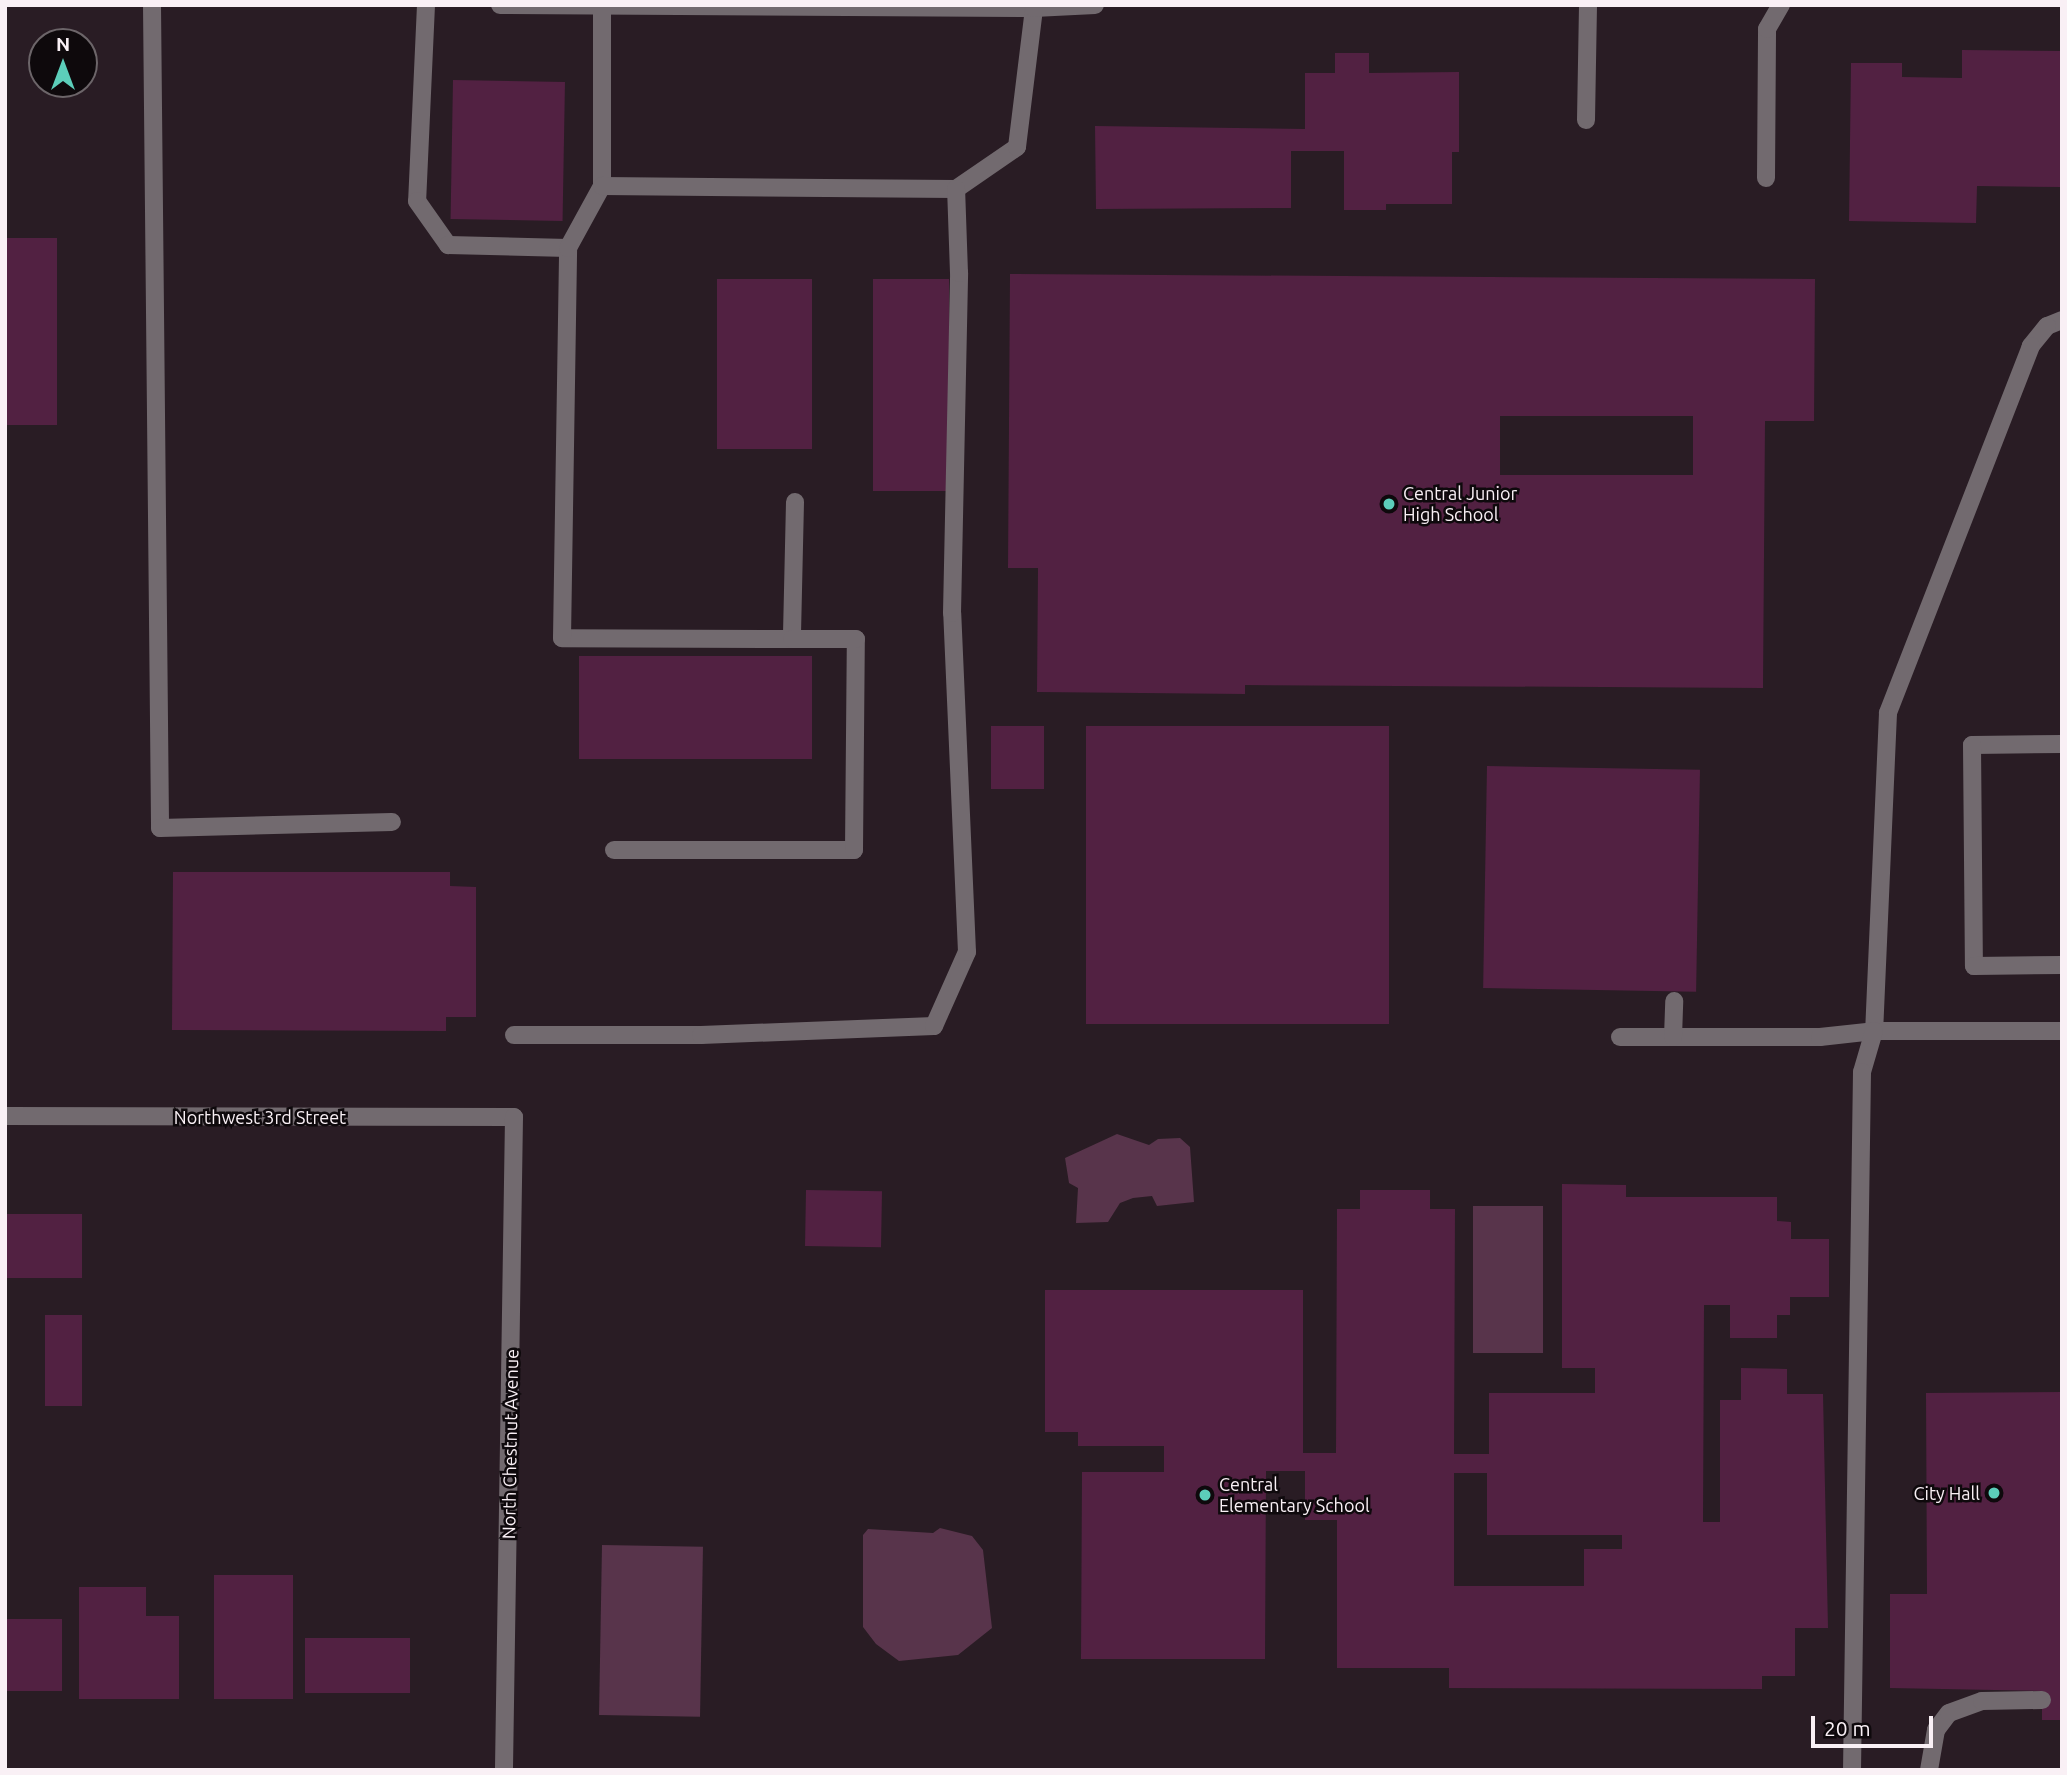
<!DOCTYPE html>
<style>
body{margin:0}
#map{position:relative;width:2067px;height:1775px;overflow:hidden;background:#291c24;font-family:Ubuntu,sans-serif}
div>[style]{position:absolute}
.green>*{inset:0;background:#58344b;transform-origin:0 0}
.building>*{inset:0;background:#522142;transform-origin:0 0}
.service>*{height:18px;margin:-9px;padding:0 9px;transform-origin:9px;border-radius:9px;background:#726a6f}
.minor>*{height:18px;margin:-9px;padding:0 9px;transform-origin:9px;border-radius:9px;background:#726a6f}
.dots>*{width:19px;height:19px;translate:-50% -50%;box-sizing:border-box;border:4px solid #0e090c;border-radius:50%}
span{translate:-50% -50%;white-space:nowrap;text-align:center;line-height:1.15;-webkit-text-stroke:5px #0e090c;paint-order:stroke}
.poi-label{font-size:18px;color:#f9f0f5}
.left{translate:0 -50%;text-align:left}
.right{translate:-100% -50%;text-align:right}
.street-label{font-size:18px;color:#f9f0f5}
.frame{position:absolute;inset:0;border:7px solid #f9f0f5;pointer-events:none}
.north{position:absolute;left:28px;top:28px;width:70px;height:70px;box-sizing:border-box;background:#0e090c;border:2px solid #6c6569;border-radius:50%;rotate:0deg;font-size:19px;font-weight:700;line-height:28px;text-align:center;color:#f9f0f5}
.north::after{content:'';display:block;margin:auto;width:24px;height:32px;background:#5cceba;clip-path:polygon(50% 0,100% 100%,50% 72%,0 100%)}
.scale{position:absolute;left:1811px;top:1716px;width:122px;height:32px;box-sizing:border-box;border:4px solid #f9f0f5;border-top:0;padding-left:9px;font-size:21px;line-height:24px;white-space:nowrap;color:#f9f0f5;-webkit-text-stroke:5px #0e090c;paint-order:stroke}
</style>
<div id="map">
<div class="green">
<div style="clip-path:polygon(1117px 1134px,1149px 1145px,1158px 1139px,1180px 1138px,1190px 1147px,1194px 1202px,1157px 1206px,1152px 1196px,1133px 1198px,1120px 1203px,1108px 1222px,1076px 1223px,1078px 1188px,1069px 1183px,1065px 1158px)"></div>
<div style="left:1543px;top:1206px;width:147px;height:70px;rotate:90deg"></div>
<div style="clip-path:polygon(940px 1528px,972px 1536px,983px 1550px,992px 1628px,958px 1655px,899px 1661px,876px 1644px,863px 1627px,863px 1535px,868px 1529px,933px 1533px)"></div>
<div style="left:602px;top:1545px;width:101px;height:170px;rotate:1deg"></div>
</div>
<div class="building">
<div style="clip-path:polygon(1962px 50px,2062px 51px,2062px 187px,1977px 186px,1976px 223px,1849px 221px,1851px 63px,1902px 63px,1902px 77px,1962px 78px)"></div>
<div style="clip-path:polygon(1335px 53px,1369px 53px,1369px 73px,1459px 72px,1459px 152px,1452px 152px,1452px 204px,1386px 204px,1386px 210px,1344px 210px,1344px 151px,1291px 151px,1291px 208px,1096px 209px,1095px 126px,1305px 129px,1305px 73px,1335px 73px)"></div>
<div style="left:453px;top:80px;width:112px;height:139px;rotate:1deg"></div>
<div style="left:5px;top:238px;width:52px;height:187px"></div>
<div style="clip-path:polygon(evenodd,1010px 274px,1815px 279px,1814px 421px,1765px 421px,1763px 688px,1245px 685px,1245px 694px,1037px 692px,1038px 568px,1008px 568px,1010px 274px,1500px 416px,1693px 416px,1693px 475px,1500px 475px,1500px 416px)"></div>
<div style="left:717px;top:279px;width:95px;height:170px"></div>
<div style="left:873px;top:279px;width:76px;height:212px"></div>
<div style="left:579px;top:656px;width:233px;height:103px"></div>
<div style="left:991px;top:726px;width:53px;height:63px"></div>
<div style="left:1086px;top:726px;width:303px;height:298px"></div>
<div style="left:1487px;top:766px;width:213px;height:222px;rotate:1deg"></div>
<div style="clip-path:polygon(173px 872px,450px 872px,450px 886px,476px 887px,476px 1017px,446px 1017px,446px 1031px,172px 1030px)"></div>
<div style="clip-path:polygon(evenodd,1562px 1184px,1626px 1185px,1626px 1197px,1777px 1197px,1777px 1221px,1791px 1222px,1791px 1239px,1829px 1239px,1829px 1297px,1790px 1297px,1790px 1315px,1777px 1315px,1777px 1338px,1730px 1338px,1730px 1305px,1704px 1305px,1703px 1522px,1720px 1522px,1720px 1400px,1741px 1400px,1741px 1368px,1787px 1369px,1787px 1394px,1823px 1394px,1828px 1628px,1795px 1628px,1795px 1676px,1762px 1676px,1762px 1689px,1449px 1688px,1449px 1668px,1337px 1668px,1337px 1520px,1305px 1520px,1305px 1471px,1266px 1471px,1265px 1659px,1081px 1659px,1082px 1472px,1164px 1472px,1164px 1446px,1078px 1446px,1078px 1432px,1045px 1432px,1045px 1290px,1303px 1290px,1303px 1453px,1336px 1453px,1337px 1209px,1360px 1209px,1360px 1190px,1430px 1190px,1430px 1209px,1455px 1209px,1454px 1454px,1489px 1454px,1489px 1393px,1595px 1393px,1595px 1368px,1562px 1368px,1562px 1184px,1454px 1473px,1487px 1473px,1487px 1535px,1622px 1535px,1622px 1549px,1584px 1549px,1584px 1586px,1454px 1586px,1454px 1473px)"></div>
<div style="left:806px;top:1190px;width:76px;height:56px;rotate:1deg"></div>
<div style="left:5px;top:1214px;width:77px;height:64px"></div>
<div style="left:45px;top:1315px;width:37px;height:91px"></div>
<div style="clip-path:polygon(2062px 1392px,2062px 1720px,2042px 1720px,2042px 1691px,1890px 1688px,1890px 1594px,1927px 1594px,1926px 1393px)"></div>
<div style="left:214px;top:1575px;width:79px;height:124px"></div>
<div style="clip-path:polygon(79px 1587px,146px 1587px,146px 1616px,179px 1616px,179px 1699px,79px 1699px)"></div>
<div style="left:5px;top:1619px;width:57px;height:72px"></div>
<div style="left:305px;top:1638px;width:105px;height:55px"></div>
</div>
<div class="service">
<div style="left:152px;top:5px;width:823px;rotate:89.44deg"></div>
<div style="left:160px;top:828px;width:232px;rotate:-1.5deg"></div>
<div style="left:426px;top:5px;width:196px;rotate:92.6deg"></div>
<div style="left:417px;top:201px;width:54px;rotate:54.8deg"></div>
<div style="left:448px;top:245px;width:120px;rotate:1.4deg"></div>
<div style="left:500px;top:5px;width:534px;rotate:0.32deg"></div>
<div style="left:602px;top:6px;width:180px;rotate:90deg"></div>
<div style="left:1586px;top:120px;width:115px;rotate:-89deg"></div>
<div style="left:1766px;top:178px;width:149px;rotate:-89.6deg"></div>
<div style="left:1767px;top:29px;width:28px;rotate:-60deg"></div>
<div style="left:2062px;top:320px;width:16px;rotate:158deg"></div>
<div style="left:2047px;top:326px;width:26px;rotate:129deg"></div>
<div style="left:2031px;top:346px;width:394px;rotate:111.3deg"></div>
<div style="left:1888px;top:713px;width:318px;rotate:92.5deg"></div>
<div style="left:1874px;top:1031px;width:188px"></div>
<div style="left:795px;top:502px;width:137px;rotate:91.3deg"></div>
<div style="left:792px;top:639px;width:230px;rotate:-179.8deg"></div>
<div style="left:562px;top:638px;width:390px;rotate:-89.1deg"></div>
<div style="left:568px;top:248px;width:71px;rotate:-61.3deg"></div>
<div style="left:602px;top:186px;width:354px;rotate:0.5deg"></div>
<div style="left:956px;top:189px;width:74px;rotate:-34.5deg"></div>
<div style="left:1017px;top:147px;width:140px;rotate:-83deg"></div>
<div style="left:1034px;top:8px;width:61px;rotate:-2.8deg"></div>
<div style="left:2062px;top:744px;width:90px;rotate:179.4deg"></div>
<div style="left:1972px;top:745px;width:221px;rotate:89.5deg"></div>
<div style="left:1974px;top:966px;width:88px;rotate:-0.7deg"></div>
<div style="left:614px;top:850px;width:240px"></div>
<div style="left:854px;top:850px;width:211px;rotate:-89.5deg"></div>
<div style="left:856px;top:639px;width:64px;rotate:180deg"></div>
<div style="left:514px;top:1035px;width:187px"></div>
<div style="left:701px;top:1035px;width:233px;rotate:-2.2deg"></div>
<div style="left:934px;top:1026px;width:81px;rotate:-66deg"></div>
<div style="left:967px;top:952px;width:339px;rotate:-92.5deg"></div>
<div style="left:952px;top:613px;width:340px;rotate:-88.8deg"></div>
<div style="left:959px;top:273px;width:84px;rotate:-92deg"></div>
<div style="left:1620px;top:1037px;width:200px"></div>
<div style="left:1820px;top:1037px;width:54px;rotate:-6.3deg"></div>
<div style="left:1874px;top:1031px;width:43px;rotate:106.3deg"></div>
<div style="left:1862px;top:1072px;width:698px;rotate:90.82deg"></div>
<div style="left:1673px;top:1037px;width:36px;rotate:-88deg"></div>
<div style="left:1929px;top:1770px;width:41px;rotate:-80.1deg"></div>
<div style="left:1936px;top:1730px;width:21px;rotate:-53deg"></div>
<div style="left:1949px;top:1713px;width:35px;rotate:-20deg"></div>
<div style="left:1982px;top:1701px;width:60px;rotate:-1deg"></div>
</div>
<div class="minor">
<div style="left:5px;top:1116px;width:509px;rotate:0.11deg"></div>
<div style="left:514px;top:1117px;width:653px;rotate:90.88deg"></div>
</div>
<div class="dots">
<div style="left:1389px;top:504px;background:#5cceba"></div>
<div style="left:1994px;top:1493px;background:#5cceba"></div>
<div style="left:1205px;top:1495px;background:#5cceba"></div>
</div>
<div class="poi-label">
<span class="left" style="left:1403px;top:504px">Central Junior<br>High School</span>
<span class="left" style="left:1219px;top:1495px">Central<br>Elementary School</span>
<span class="right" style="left:1980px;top:1493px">City Hall</span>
</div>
<div class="street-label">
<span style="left:260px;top:1117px">Northwest 3rd Street</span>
<span style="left:510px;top:1444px;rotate:-89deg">North Chestnut Avenue</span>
</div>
<div class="frame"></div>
<div class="north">N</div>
<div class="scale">20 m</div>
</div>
